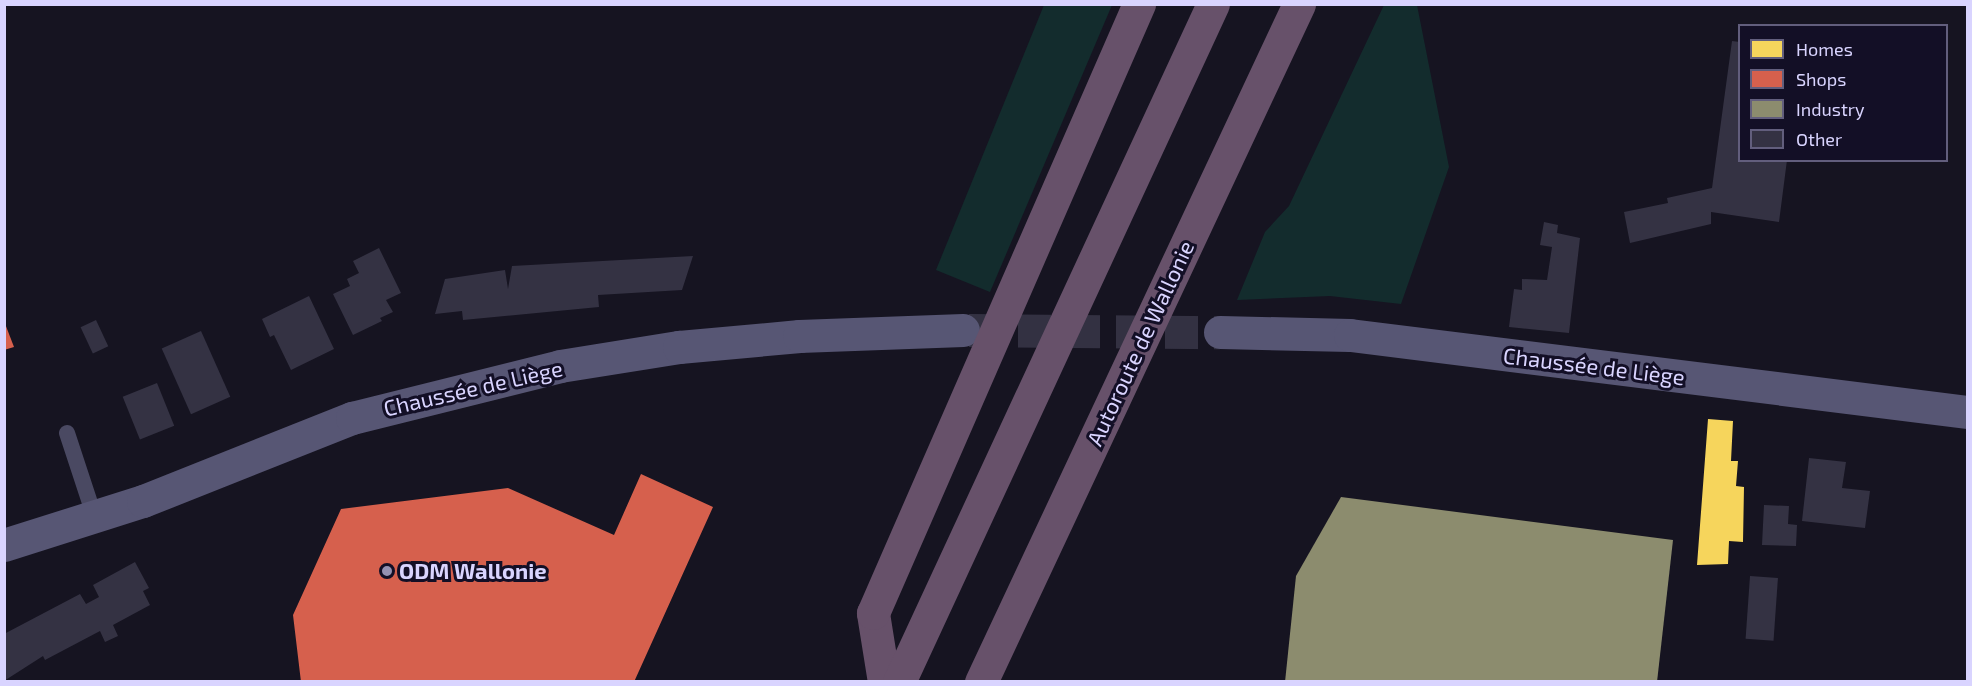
<!DOCTYPE html>
<meta charset="utf-8">
<style>
body{margin:0}
#map{position:relative;width:1972px;height:686px;overflow:hidden;background:#161421;font-family:"Exo 2",sans-serif}
div>[style]{position:absolute}
.green>*{inset:0;background:#132c2d}
.homes>*{inset:0;background:#f6d55c}
.shops>*{inset:0;background:#d6604d}
.industry>*{inset:0;background:#8c8c6e}
.building>*{inset:0;background:#343243;transform-origin:0 0}
.secondary-tunnel>*{height:33px;margin-top:-16.5px;transform-origin:0;background:repeating-linear-gradient(90deg,#333142 0 33px,transparent 0 49px)}
.service>*{height:16px;margin:-8px;padding:0 8px;transform-origin:8px;border-radius:8px;background:#4a4962}
.secondary>*{height:33px;margin:-16.5px;padding:0 16.5px;transform-origin:16.5px;border-radius:16.5px;background:#575674}
.motorway>*{height:33px;margin:-16.5px;padding:0 16.5px;transform-origin:16.5px;border-radius:16.5px;background:#67516a}
.dots>*{width:16px;height:16px;translate:-50% -50%;box-sizing:border-box;border:3px solid #130f26;border-radius:50%}
span{translate:-50% -50%;white-space:nowrap;text-align:center;line-height:1.15;-webkit-text-stroke:6px #130f26;paint-order:stroke}
.street-label{font-size:22px;color:#d9d4ff}
.poi-label{font-size:22px;color:#d9d4ff;font-weight:700}
.left{translate:0 -50%;text-align:left}
.frame{position:absolute;inset:0;border:6px solid #d9d4ff;pointer-events:none}
.legend{position:absolute;left:1738px;top:24px;width:210px;height:138px;box-sizing:border-box;background:#130f26;border:2px solid #625e7d;margin:0;padding:8px 10px;list-style:none;font-size:18px;color:#d9d4ff}
.legend li{display:flex;align-items:center;gap:12px;height:30px}
.legend b{width:30px;border:2px solid #625e7d}
</style>
<div id="map">
<div class="green">
<div style="clip-path:polygon(1044px 5px,1112px 5px,990px 292px,936px 270px)"></div>
<div style="clip-path:polygon(1384px 5px,1417px 5px,1449px 167px,1401px 304px,1330px 296px,1237px 300px,1265px 232px,1289px 206px)"></div>
</div>
<div class="homes">
<div style="clip-path:polygon(1708px 419px,1733px 421px,1731px 461px,1738px 461px,1736px 486px,1744px 487px,1743px 542px,1729px 541px,1728px 564px,1697px 565px)"></div>
</div>
<div class="shops">
<div style="clip-path:polygon(4px 321px,14px 347px,4px 350px)"></div>
<div style="clip-path:polygon(641px 474px,713px 507px,634px 682px,301px 682px,293px 615px,341px 509px,508px 488px,614px 535px)"></div>
</div>
<div class="industry">
<div style="clip-path:polygon(1341px 497px,1673px 540px,1657px 682px,1285px 682px,1296px 576px)"></div>
</div>
<div class="building">
<div style="clip-path:polygon(1732px 41px,1740px 42px,1740px 160px,1787px 160px,1779px 222px,1711px 212px,1711px 224px,1630px 243px,1624px 212px,1668px 203px,1667px 198px,1712px 188px)"></div>
<div style="clip-path:polygon(1544px 222px,1558px 225px,1557px 233px,1580px 238px,1569px 333px,1509px 327px,1514px 289px,1522px 290px,1522px 279px,1547px 280px,1552px 247px,1540px 245px)"></div>
<div style="clip-path:polygon(379px 248px,401px 293px,386px 300px,393px 312px,380px 318px,382px 321px,353px 335px,333px 294px,350px 286px,347px 279px,359px 273px,353px 261px)"></div>
<div style="clip-path:polygon(693px 256px,682px 290px,598px 295px,599px 307px,463px 320px,462px 311px,435px 314px,445px 279px,505px 270px,508px 289px,512px 266px)"></div>
<div style="clip-path:polygon(309px 296px,334px 349px,291px 370px,274px 335px,270px 337px,262px 319px)"></div>
<div style="left:96px;top:320px;width:29px;height:17px;rotate:65deg"></div>
<div style="left:201px;top:331px;width:72px;height:43px;rotate:66deg"></div>
<div style="left:157px;top:383px;width:46px;height:37px;rotate:68deg"></div>
<div style="clip-path:polygon(1809px 458px,1846px 462px,1842px 488px,1870px 491px,1865px 528px,1802px 521px)"></div>
<div style="clip-path:polygon(1764px 505px,1789px 506px,1788px 524px,1797px 525px,1796px 546px,1762px 545px)"></div>
<div style="clip-path:polygon(135px 562px,149px 588px,143px 591px,150px 605px,113px 625px,118px 636px,105px 642px,100px 631px,45px 660px,43px 656px,4px 681px,4px 634px,80px 594px,86px 604px,99px 597px,93px 585px)"></div>
<div style="left:1750px;top:576px;width:28px;height:63px;rotate:4deg"></div>
</div>
<div class="secondary-tunnel">
<div style="left:969px;top:330px;width:251px;rotate:0.5deg"></div>
</div>
<div class="service">
<div style="left:67px;top:433px;width:89px;rotate:71.8deg"></div>
</div>
<div class="secondary">
<div style="left:1220px;top:332px;width:130px;rotate:1.3deg"></div>
<div style="left:1350px;top:335px;width:623px;rotate:7.1deg"></div>
<div style="left:4px;top:545px;width:146px;rotate:-17.6deg"></div>
<div style="left:143px;top:501px;width:225px;rotate:-21.7deg"></div>
<div style="left:352px;top:418px;width:214px;rotate:-14deg"></div>
<div style="left:560px;top:366px;width:121px;rotate:-9.1deg"></div>
<div style="left:679px;top:347px;width:121px;rotate:-5.2deg"></div>
<div style="left:799px;top:336px;width:164px;rotate:-2.1deg"></div>
</div>
<div class="motorway">
<div style="left:884px;top:682px;width:70px;rotate:-99.1deg"></div>
<div style="left:873px;top:613px;width:665px;rotate:-66.41deg"></div>
<div style="left:899px;top:682px;width:747px;rotate:-65.15deg"></div>
<div style="left:981px;top:682px;width:749px;rotate:-64.87deg"></div>
</div>
<div class="dots">
<div style="left:387px;top:571px;background:#9591b1"></div>
</div>
<div class="street-label">
<span style="left:1140px;top:343px;rotate:-65deg">Autoroute de Wallonie</span>
<span style="left:1594px;top:366px;rotate:7deg">Chaussée de Liège</span>
<span style="left:473px;top:388px;rotate:-13deg">Chaussée de Liège</span>
</div>
<div class="poi-label">
<span class="left" style="left:399px;top:571px">ODM Wallonie</span>
</div>
<div class="frame"></div>
<ul class="legend">
<li><b style="height:16px;background:#f6d55c"></b>Homes</li>
<li><b style="height:16px;background:#d6604d"></b>Shops</li>
<li><b style="height:16px;background:#8c8c6e"></b>Industry</li>
<li><b style="height:16px;background:#343243"></b>Other</li>
</ul>
</div>
